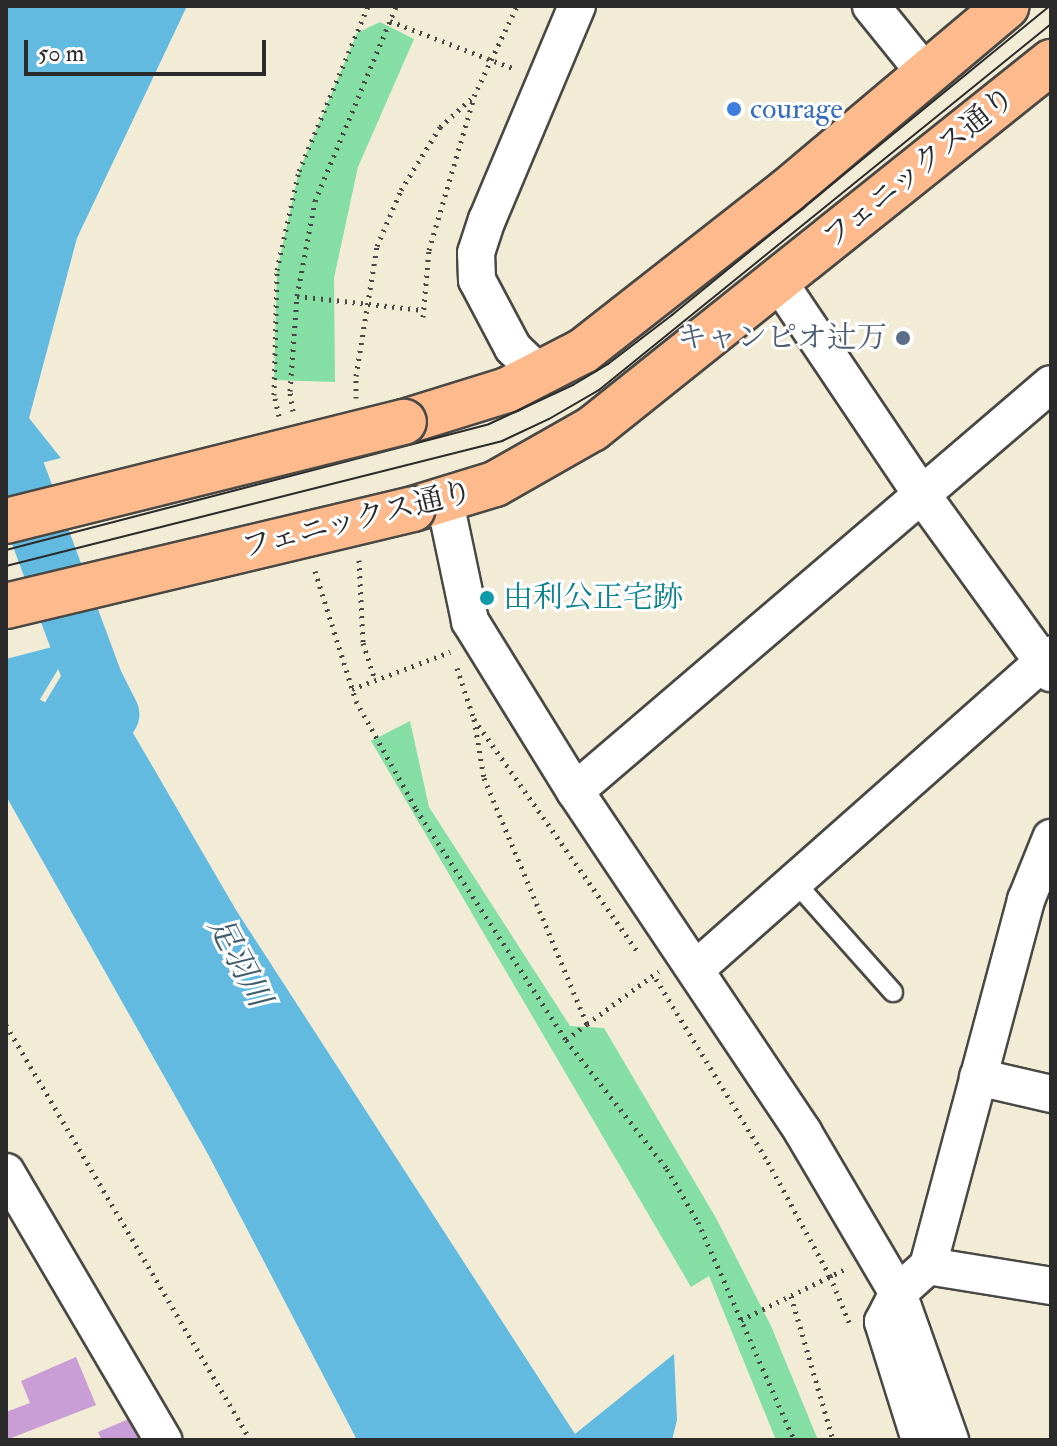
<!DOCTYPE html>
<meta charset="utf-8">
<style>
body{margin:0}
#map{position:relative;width:1057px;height:1446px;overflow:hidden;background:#f2ebd5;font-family:"IM FELL Double Pica","Noto Serif JP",serif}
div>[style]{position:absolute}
.green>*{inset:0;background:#85dfa5}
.water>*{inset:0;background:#63bae0}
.pier>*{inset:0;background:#f2ebd5;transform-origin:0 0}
.river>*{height:58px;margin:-29px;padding:0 29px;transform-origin:29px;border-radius:29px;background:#63bae0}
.building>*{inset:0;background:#c99dd5}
.path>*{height:5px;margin-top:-2.5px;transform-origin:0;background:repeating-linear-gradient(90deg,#494844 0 2px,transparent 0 8px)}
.roads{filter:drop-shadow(2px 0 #494844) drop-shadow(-2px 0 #494844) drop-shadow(0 2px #494844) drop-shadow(0 -2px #494844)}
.service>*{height:18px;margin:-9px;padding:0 9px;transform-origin:9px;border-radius:9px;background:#fff}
.minor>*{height:36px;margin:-18px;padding:0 18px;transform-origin:18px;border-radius:18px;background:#fff}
.primary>*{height:44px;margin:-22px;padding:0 22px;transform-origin:22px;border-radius:22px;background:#fcba8d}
.tram>*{height:2px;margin:-1px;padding:0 1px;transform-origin:1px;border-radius:1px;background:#2b2b2b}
.bridges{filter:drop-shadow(2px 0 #494844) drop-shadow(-2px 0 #494844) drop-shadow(0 2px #494844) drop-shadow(0 -2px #494844)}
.primary-bridge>*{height:44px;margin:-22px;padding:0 22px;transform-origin:22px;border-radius:22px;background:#fcba8d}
.dots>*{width:22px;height:22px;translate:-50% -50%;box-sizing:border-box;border:4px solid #fff;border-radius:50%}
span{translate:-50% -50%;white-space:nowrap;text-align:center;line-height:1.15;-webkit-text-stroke:6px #fff;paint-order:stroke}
.shop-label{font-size:30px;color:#366cbe}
.left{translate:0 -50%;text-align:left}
.street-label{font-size:30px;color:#2b2b2b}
.service-label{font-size:30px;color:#4e5e75}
.right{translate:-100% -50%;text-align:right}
.culture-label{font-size:30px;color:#0d838f}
.water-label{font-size:32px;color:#3f5d6a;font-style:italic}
.frame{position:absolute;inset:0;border:8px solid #2b2b2b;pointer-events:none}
.scale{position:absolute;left:24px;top:40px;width:242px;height:36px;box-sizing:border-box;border:4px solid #2b2b2b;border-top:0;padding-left:10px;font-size:24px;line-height:28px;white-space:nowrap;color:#2b2b2b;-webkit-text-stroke:6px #fff;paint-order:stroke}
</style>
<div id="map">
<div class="green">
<div style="clip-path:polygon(380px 22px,414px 39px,358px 167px,334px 278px,335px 382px,274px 380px,277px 270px,299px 171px,357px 33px)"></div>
<div style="clip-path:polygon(410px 721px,429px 807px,570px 1026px,604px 1028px,716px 1218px,771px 1326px,818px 1440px,776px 1440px,709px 1276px,691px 1287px,371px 741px)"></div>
</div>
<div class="water">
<div style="clip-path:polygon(6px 6px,187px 6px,77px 238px,29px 418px,64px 462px,6px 474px)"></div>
<div style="clip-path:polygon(79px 640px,236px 910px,575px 1434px,674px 1354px,677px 1420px,672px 1440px,357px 1440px,209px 1156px,6px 796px,6px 659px)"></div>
</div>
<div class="pier">
<div style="clip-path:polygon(65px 457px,68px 462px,65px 466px,6px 478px,6px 472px)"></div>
<div style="left:78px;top:636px;width:6px;height:74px;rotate:31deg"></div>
</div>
<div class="river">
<div style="left:6px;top:444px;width:256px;rotate:69.7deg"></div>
<div style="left:95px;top:684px;width:34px;rotate:63deg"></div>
</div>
<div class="building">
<div style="clip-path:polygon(76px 1357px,96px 1405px,6px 1440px,6px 1412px,30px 1403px,21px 1381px)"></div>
<div style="clip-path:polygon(131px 1418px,141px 1440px,102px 1440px,98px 1432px)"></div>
</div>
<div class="path">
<div style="left:390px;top:21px;width:134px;rotate:21deg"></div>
<div style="left:297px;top:296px;width:127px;rotate:6.3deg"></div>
<div style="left:423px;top:317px;width:67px;rotate:-84.9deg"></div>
<div style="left:429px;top:250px;width:159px;rotate:-73.6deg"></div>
<div style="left:356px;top:398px;width:22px;rotate:-90deg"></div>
<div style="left:356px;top:376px;width:132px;rotate:-80.8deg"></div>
<div style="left:377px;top:246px;width:61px;rotate:-66.8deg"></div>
<div style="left:401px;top:190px;width:74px;rotate:-58.2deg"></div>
<div style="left:440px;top:127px;width:46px;rotate:-42.4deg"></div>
<div style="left:474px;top:96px;width:100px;rotate:-64.5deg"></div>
<div style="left:293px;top:411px;width:20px;rotate:-99deg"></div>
<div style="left:290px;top:391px;width:95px;rotate:-85.8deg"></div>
<div style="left:297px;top:296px;width:97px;rotate:-79.3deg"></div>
<div style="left:315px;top:201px;width:211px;rotate:-67.4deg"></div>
<div style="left:279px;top:416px;width:22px;rotate:-103deg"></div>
<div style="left:274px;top:395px;width:125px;rotate:-88.6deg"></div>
<div style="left:277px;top:270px;width:101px;rotate:-77.5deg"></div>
<div style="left:299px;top:171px;width:179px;rotate:-67.3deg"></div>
<div style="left:359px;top:560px;width:83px;rotate:87.2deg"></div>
<div style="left:363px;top:643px;width:39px;rotate:72deg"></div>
<div style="left:315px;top:571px;width:136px;rotate:72.5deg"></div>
<div style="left:356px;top:701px;width:124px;rotate:60.9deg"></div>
<div style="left:416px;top:809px;width:275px;rotate:57deg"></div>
<div style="left:566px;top:1040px;width:164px;rotate:51.9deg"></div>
<div style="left:667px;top:1169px;width:61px;rotate:59.7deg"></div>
<div style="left:698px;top:1222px;width:238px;rotate:66.2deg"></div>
<div style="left:457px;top:668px;width:54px;rotate:71.6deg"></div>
<div style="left:474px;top:719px;width:60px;rotate:80.4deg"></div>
<div style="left:484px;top:778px;width:267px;rotate:67.3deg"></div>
<div style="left:587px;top:1024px;width:26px;rotate:143deg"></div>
<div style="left:352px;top:689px;width:105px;rotate:-20.7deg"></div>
<div style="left:474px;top:719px;width:287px;rotate:54.9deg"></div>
<div style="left:656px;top:979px;width:215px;rotate:58.5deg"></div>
<div style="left:768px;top:1162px;width:130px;rotate:61.5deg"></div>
<div style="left:830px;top:1276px;width:50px;rotate:67.6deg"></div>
<div style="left:587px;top:1024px;width:89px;rotate:-36.4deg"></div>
<div style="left:6px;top:1025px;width:481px;rotate:59.5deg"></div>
<div style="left:791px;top:1296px;width:150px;rotate:73.7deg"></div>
<div style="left:741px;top:1320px;width:116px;rotate:-26.1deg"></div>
</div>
<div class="roads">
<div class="service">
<div style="left:794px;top:881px;width:149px;rotate:48.3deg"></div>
</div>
<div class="minor">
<div style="left:871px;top:6px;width:87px;rotate:51deg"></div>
<div style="left:778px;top:281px;width:258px;rotate:56.1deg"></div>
<div style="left:922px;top:495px;width:220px;rotate:54.1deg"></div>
<div style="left:541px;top:375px;width:39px;rotate:-136deg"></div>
<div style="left:513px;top:348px;width:77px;rotate:-117.9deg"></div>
<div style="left:477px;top:280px;width:27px;rotate:-92deg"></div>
<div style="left:476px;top:253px;width:35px;rotate:-72deg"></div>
<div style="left:487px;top:220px;width:232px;rotate:-67.2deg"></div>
<div style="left:445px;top:502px;width:122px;rotate:78.1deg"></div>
<div style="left:470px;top:621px;width:200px;rotate:58.3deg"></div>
<div style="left:575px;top:791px;width:410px;rotate:56.2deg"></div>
<div style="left:803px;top:1132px;width:187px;rotate:59.5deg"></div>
<div style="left:898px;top:1293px;width:156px;rotate:70.5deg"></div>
<div style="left:575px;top:791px;width:626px;rotate:-40.53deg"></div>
<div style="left:697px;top:968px;width:473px;rotate:-41.5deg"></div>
<div style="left:978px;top:1077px;width:75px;rotate:13.1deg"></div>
<div style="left:6px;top:1172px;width:311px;rotate:59.6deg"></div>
<div style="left:928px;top:1266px;width:125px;rotate:9.2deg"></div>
<div style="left:920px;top:1440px;width:124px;rotate:-107.4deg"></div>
<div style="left:883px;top:1322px;width:33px;rotate:-63deg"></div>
<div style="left:898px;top:1293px;width:40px;rotate:-42deg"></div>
<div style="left:928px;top:1266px;width:379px;rotate:-75deg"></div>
<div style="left:1026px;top:900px;width:67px;rotate:-68deg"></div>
</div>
<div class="primary">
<div style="left:404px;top:422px;width:108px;rotate:-17.3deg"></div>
<div style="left:507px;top:390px;width:85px;rotate:-27.2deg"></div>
<div style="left:583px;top:351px;width:259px;rotate:-38.1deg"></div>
<div style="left:787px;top:191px;width:287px;rotate:-40.1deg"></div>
<div style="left:413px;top:509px;width:86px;rotate:-17deg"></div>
<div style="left:495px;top:484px;width:112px;rotate:-29.6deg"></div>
<div style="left:592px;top:429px;width:588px;rotate:-38.64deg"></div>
</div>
</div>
<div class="tram">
<div style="left:6px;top:550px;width:499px;rotate:-14.6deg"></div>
<div style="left:489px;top:424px;width:93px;rotate:-24.9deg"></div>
<div style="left:573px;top:385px;width:41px;rotate:-31deg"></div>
<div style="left:608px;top:364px;width:81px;rotate:-37.4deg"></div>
<div style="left:672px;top:315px;width:488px;rotate:-39.3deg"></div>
<div style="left:6px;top:566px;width:512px;rotate:-14.14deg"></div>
<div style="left:502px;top:441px;width:52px;rotate:-25.1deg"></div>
<div style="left:549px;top:419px;width:58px;rotate:-30.1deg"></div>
<div style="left:599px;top:390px;width:582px;rotate:-39deg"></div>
</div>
<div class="bridges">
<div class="primary-bridge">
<div style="left:6px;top:521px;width:410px;rotate:-14deg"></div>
<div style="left:6px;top:606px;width:418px;rotate:-13.4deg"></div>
</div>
</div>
<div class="dots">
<div style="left:734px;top:109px;background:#3f7fe0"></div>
<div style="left:903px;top:338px;background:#5c6f8a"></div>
<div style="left:487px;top:598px;background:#0f9aa8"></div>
</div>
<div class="shop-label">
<span class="left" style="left:750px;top:109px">courage</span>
</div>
<div class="street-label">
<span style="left:919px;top:168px;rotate:-39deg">フェニックス通り</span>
<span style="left:357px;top:520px;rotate:-14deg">フェニックス通り</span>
</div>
<div class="service-label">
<span class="right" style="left:887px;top:338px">キャンピオ辻万</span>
</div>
<div class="culture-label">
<span class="left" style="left:503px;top:598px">由利公正宅跡</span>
</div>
<div class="water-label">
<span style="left:239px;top:962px;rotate:62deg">足羽川</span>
</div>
<div class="frame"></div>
<div class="scale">50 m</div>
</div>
